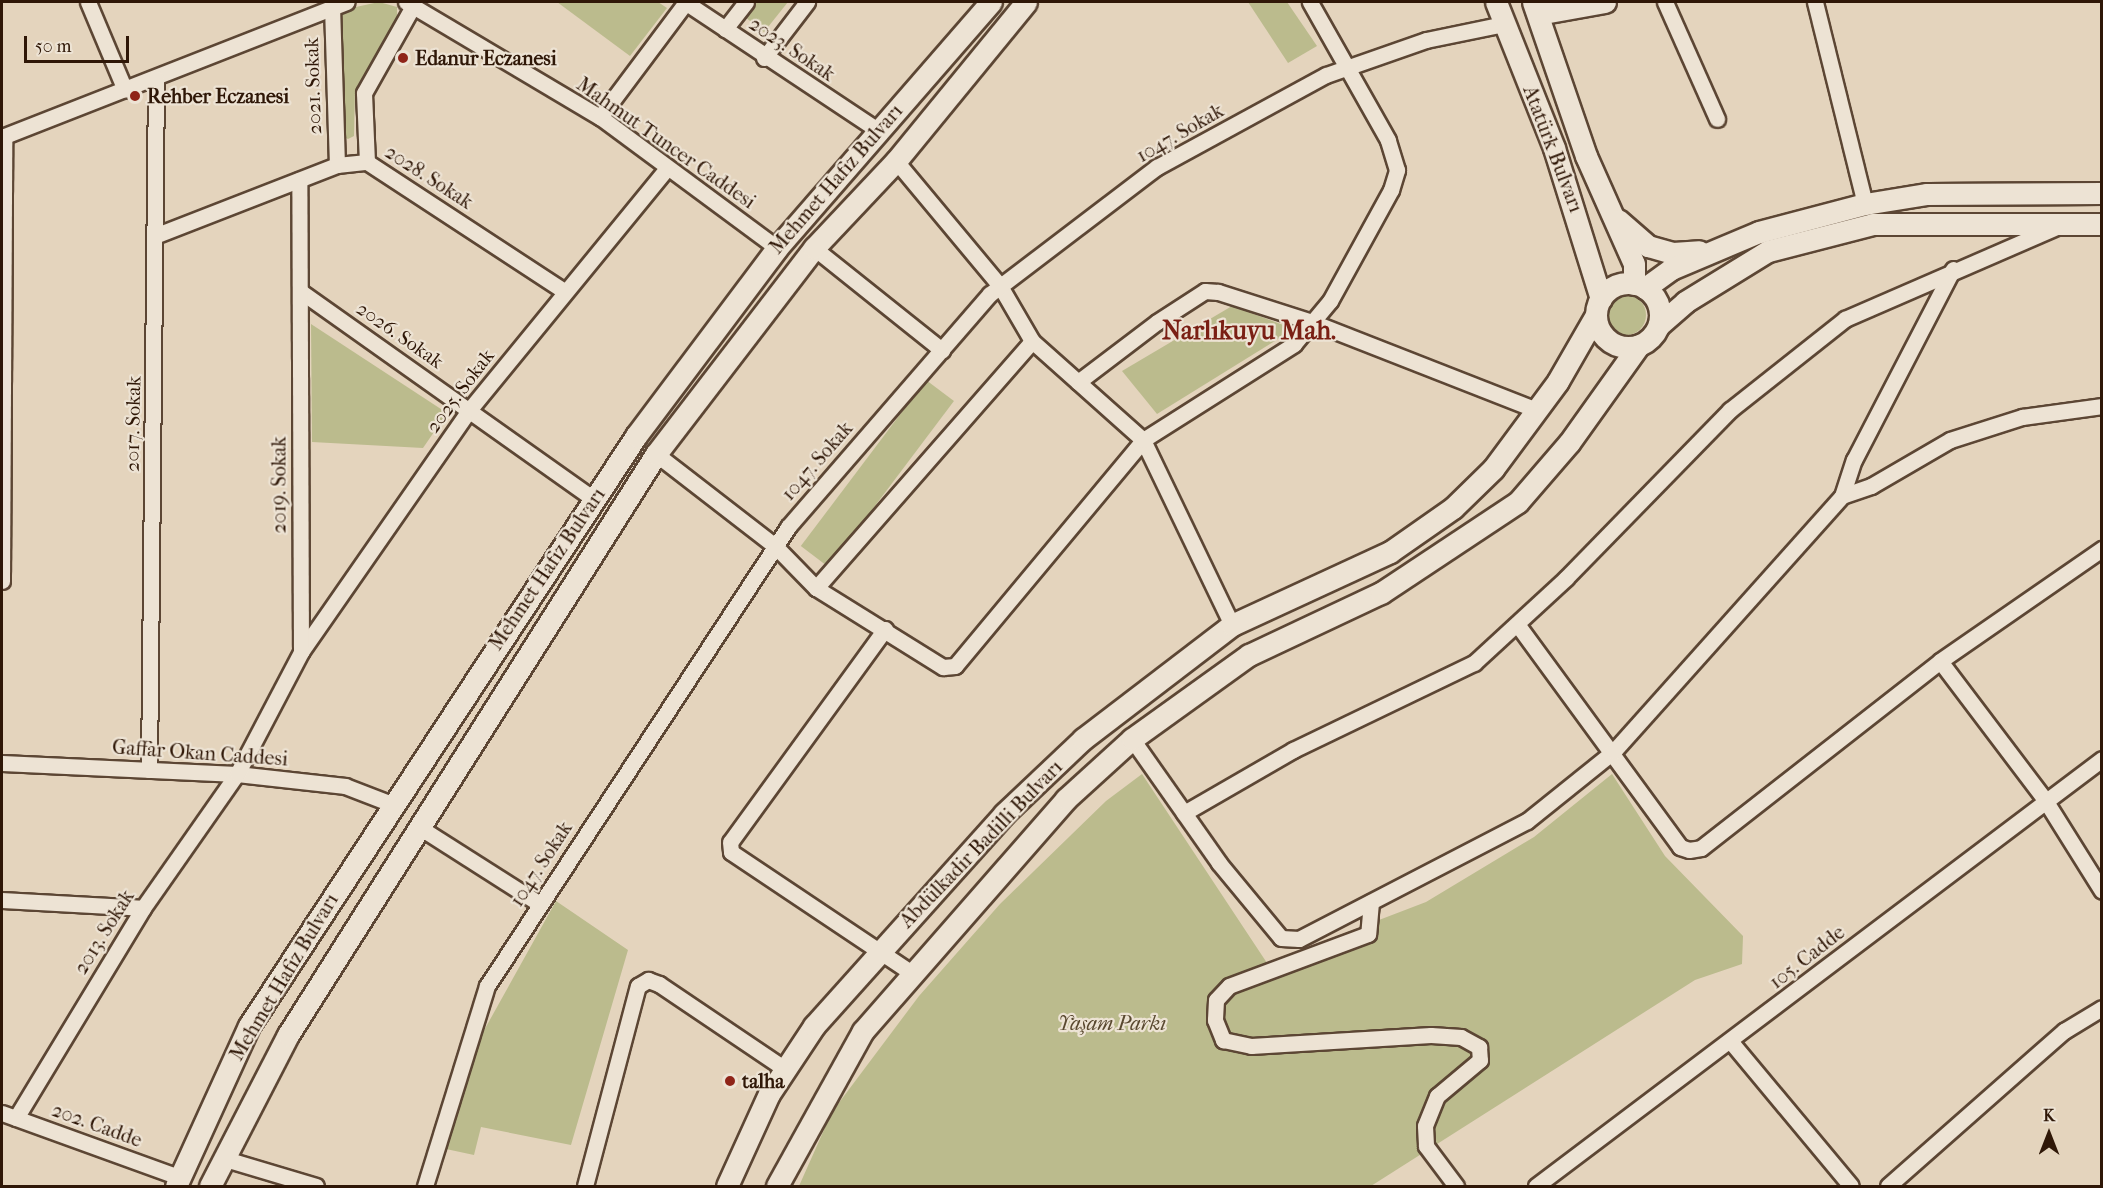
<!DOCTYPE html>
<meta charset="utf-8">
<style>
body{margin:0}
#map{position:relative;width:2103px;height:1188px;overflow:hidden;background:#e4d4bd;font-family:"IM FELL French Canon",serif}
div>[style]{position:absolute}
.green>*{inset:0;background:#bbbb8d;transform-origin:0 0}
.round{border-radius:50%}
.roads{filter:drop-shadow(2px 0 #5c4634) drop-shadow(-2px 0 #5c4634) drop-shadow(0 2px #5c4634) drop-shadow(0 -2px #5c4634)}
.street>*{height:15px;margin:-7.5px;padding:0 7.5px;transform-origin:7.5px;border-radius:7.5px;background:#ede3d4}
.secondary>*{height:21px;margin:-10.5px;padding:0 10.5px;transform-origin:10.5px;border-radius:10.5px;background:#ede3d4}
.secondary>.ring{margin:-10.5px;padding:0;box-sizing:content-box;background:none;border:21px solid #ede3d4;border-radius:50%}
.dots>*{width:16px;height:16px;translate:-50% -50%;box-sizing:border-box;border:3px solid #ede3d4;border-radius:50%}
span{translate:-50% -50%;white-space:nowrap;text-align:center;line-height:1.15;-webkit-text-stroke:4.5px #ede3d4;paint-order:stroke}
.street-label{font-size:20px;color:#2f1707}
.poi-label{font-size:20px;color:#2f1707;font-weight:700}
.left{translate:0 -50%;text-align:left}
.park-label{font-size:20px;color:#59482f;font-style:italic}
.district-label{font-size:26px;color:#7a1f14;font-weight:700}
.frame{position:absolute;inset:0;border:3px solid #2f1707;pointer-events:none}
.north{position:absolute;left:2019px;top:1104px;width:60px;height:60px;-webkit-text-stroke:4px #ede3d4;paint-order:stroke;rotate:0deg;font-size:16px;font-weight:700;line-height:24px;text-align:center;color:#2f1707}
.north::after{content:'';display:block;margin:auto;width:21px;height:27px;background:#2f1707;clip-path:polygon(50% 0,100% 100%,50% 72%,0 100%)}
.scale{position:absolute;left:24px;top:36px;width:105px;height:27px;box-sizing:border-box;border:3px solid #2f1707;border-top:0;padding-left:8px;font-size:18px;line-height:21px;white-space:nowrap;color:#2f1707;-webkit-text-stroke:4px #ede3d4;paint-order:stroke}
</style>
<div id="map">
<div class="green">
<div style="clip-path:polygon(379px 2px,397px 7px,397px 19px,355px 91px,354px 136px,348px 139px,344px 137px,342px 10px)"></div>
<div style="clip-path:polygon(557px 2px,658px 2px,667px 8px,630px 56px)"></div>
<div style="clip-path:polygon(757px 2px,788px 2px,764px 32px,745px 17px)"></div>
<div style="clip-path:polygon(1248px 2px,1287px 2px,1317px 46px,1288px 63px)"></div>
<div class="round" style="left:1606px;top:295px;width:40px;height:40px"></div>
<div style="clip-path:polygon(1232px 306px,1294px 329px,1157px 414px,1122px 371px)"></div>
<div style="clip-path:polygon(311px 324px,447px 413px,423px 448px,312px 442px)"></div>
<div style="left:926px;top:380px;width:35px;height:208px;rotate:37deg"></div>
<div style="clip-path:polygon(1142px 774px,1267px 963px,1426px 902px,1534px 837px,1612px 774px,1665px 856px,1743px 936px,1742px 964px,1695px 980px,1371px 1186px,799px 1186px,832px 1112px,919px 996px,1000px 904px,1106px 801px)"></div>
<div style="clip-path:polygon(556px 901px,628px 950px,571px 1145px,481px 1127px,474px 1155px,446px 1149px,482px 1034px)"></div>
</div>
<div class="roads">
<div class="street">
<div style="left:88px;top:2px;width:95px;rotate:67.2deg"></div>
<div style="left:406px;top:2px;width:226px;rotate:30.7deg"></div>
<div style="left:600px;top:117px;width:220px;rotate:36.5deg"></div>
<div style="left:685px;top:2px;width:232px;rotate:33.6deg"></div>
<div style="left:1665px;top:2px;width:128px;rotate:66deg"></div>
<div style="left:1815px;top:2px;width:208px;rotate:76.1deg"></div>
<div style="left:332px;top:6px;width:159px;rotate:88.2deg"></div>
<div style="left:725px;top:29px;width:34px;rotate:-52deg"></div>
<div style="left:764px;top:58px;width:71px;rotate:-52.5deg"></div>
<div style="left:600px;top:117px;width:144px;rotate:-53.2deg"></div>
<div style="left:2px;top:137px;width:370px;rotate:-21.4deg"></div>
<div style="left:896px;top:161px;width:163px;rotate:50.2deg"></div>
<div style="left:1000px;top:286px;width:64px;rotate:59.8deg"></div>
<div style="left:1032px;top:341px;width:149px;rotate:41.7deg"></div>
<div style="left:1143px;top:440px;width:205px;rotate:64.3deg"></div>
<div style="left:367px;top:162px;width:69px;rotate:-92.5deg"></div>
<div style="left:364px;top:93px;width:100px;rotate:-60.6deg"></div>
<div style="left:157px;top:235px;width:193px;rotate:-21.3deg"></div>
<div style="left:337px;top:165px;width:30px;rotate:-6deg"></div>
<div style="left:367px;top:162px;width:235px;rotate:33.2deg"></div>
<div style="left:814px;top:248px;width:164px;rotate:38.6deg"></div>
<div style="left:300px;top:291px;width:360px;rotate:35.3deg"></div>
<div style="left:1078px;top:382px;width:99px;rotate:-37.2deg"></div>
<div style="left:1157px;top:322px;width:57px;rotate:-32.9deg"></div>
<div style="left:1205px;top:291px;width:13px;rotate:4deg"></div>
<div style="left:1218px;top:292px;width:99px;rotate:17.7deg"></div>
<div style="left:1312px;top:322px;width:242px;rotate:21.4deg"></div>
<div style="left:656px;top:454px;width:150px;rotate:37.7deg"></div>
<div style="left:775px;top:546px;width:59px;rotate:45.7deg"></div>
<div style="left:816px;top:588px;width:328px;rotate:-48.8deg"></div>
<div style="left:1842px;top:496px;width:31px;rotate:-19deg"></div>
<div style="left:1871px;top:486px;width:91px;rotate:-30.2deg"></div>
<div style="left:1950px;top:440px;width:76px;rotate:-17.7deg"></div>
<div style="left:2022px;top:417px;width:81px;rotate:-7.8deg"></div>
<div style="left:2px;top:581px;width:445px;rotate:-89.7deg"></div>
<div style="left:816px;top:588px;width:150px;rotate:31.9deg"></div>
<div style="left:943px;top:667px;width:12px;rotate:-5deg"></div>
<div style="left:955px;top:666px;width:294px;rotate:-50.2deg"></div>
<div style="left:1143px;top:440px;width:179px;rotate:-32.4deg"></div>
<div style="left:1294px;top:344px;width:56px;rotate:-50.1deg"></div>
<div style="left:1330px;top:301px;width:127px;rotate:-61.2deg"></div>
<div style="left:1391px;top:190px;width:21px;rotate:-73deg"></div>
<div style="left:1397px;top:170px;width:31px;rotate:-107deg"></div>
<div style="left:1388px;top:140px;width:159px;rotate:-119.5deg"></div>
<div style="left:1517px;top:624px;width:276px;rotate:53.8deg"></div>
<div style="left:1680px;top:847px;width:9px;rotate:18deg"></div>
<div style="left:1689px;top:850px;width:12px;rotate:-9deg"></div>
<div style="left:1701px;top:848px;width:303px;rotate:-38deg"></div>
<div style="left:1940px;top:661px;width:197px;rotate:-34.7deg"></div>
<div style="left:885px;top:629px;width:263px;rotate:126deg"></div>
<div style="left:730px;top:842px;width:10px;rotate:84deg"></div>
<div style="left:731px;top:852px;width:218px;rotate:33.8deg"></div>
<div style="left:301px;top:652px;width:296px;rotate:-55.2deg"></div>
<div style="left:470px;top:409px;width:311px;rotate:-50.7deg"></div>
<div style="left:1940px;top:661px;width:174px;rotate:52.9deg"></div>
<div style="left:2045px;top:800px;width:107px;rotate:57.9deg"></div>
<div style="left:1132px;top:739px;width:151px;rotate:54.9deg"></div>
<div style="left:1219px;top:863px;width:97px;rotate:50.4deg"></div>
<div style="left:1281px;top:938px;width:18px;rotate:3deg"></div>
<div style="left:1299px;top:939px;width:257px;rotate:-27.4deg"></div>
<div style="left:1527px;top:821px;width:112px;rotate:-38.8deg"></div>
<div style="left:1614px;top:751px;width:342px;rotate:-48.2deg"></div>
<div style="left:1842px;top:496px;width:38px;rotate:-72deg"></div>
<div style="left:1854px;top:460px;width:215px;rotate:-62.6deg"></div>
<div style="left:2px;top:763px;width:235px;rotate:2.7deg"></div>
<div style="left:237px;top:774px;width:109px;rotate:6.3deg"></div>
<div style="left:345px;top:786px;width:50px;rotate:21deg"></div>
<div style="left:149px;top:770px;width:692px;rotate:-89.42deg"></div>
<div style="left:1184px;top:813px;width:126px;rotate:-30deg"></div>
<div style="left:1293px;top:750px;width:201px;rotate:-25.7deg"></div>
<div style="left:1474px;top:663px;width:125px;rotate:-42.7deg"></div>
<div style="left:1566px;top:578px;width:235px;rotate:-45.7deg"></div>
<div style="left:1730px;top:410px;width:147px;rotate:-38.4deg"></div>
<div style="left:1845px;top:319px;width:231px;rotate:-23.5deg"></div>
<div style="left:419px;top:827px;width:143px;rotate:32.5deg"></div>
<div style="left:2px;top:900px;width:141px;rotate:3.2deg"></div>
<div style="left:1371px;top:902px;width:32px;rotate:95deg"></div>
<div style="left:1368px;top:934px;width:148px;rotate:159.5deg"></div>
<div style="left:1229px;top:986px;width:19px;rotate:133deg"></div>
<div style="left:1216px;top:1000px;width:20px;rotate:93deg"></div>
<div style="left:1215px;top:1020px;width:22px;rotate:68deg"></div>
<div style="left:1223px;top:1040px;width:29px;rotate:12deg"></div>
<div style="left:1251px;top:1046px;width:180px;rotate:-3.5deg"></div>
<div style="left:1431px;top:1035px;width:30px;rotate:4deg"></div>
<div style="left:1461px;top:1037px;width:21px;rotate:29deg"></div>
<div style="left:1479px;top:1047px;width:13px;rotate:86deg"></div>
<div style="left:1480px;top:1060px;width:56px;rotate:140.1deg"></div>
<div style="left:1437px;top:1096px;width:32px;rotate:112deg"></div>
<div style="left:1425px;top:1126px;width:20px;rotate:87deg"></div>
<div style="left:1426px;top:1146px;width:50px;rotate:53.1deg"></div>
<div style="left:1731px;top:1042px;width:187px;rotate:50.2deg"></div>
<div style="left:2px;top:1113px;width:188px;rotate:19.9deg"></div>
<div style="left:16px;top:1118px;width:245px;rotate:-58.8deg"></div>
<div style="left:143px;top:908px;width:164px;rotate:-55deg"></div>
<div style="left:237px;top:774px;width:138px;rotate:-62.3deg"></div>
<div style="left:301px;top:652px;width:472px;rotate:-90.2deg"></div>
<div style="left:222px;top:1158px;width:98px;rotate:16.6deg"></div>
<div style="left:425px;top:1186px;width:209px;rotate:-72.8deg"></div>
<div style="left:487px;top:986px;width:549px;rotate:-56.74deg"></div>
<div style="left:788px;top:527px;width:308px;rotate:-49.1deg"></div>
<div style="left:990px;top:294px;width:210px;rotate:-37.3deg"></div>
<div style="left:1157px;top:167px;width:192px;rotate:-28.6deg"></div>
<div style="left:1326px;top:75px;width:106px;rotate:-19.3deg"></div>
<div style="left:1426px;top:40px;width:80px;rotate:-11.6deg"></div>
<div style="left:585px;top:1186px;width:207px;rotate:-75.2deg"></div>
<div style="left:638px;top:986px;width:12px;rotate:-31deg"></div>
<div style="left:648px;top:980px;width:12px;rotate:20deg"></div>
<div style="left:659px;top:984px;width:152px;rotate:34deg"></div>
<div style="left:1536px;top:1186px;width:709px;rotate:-37.03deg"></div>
<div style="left:1888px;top:1186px;width:235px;rotate:-41.4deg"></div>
<div style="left:2064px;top:1031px;width:44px;rotate:-31.2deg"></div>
</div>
<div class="secondary">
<div style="left:1496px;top:2px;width:157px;rotate:68.3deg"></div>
<div style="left:1554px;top:148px;width:158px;rotate:72.7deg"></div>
<div style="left:1533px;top:2px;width:163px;rotate:71deg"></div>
<div style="left:1586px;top:156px;width:118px;rotate:66deg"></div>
<div style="left:1634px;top:264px;width:20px;rotate:90deg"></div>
<div style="left:1538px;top:14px;width:68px;rotate:-10.2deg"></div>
<div style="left:1618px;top:220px;width:40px;rotate:41deg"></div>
<div style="left:1648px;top:246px;width:26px;rotate:16deg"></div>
<div style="left:1673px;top:253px;width:26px;rotate:-4deg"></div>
<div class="ring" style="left:1596px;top:283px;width:43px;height:43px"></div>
<div style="left:1645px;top:288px;width:32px;rotate:-36deg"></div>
<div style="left:1671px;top:269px;width:95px;rotate:-22.8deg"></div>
<div style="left:1759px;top:232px;width:110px;rotate:-14.8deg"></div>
<div style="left:1865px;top:204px;width:63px;rotate:-9.2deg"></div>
<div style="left:1927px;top:194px;width:175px;rotate:-0.3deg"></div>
<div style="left:1659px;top:325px;width:35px;rotate:-41deg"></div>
<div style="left:1685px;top:302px;width:97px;rotate:-31.6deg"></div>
<div style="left:1768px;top:251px;width:108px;rotate:-14.4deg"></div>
<div style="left:1873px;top:224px;width:229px"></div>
<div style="left:176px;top:1186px;width:176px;rotate:-65.5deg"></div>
<div style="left:249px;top:1026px;width:706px;rotate:-56.74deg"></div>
<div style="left:636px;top:436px;width:235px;rotate:-53.1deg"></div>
<div style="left:777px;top:248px;width:326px;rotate:-49deg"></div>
<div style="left:210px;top:1186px;width:170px;rotate:-62.7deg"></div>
<div style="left:288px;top:1035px;width:688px;rotate:-57.65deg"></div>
<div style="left:656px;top:454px;width:260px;rotate:-52.5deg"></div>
<div style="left:814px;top:248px;width:120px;rotate:-46.7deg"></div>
<div style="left:896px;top:161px;width:205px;rotate:-50.7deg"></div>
<div style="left:727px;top:1186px;width:101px;rotate:-65.5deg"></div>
<div style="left:769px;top:1094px;width:82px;rotate:-56.5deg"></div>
<div style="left:814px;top:1026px;width:285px;rotate:-48.1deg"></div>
<div style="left:1004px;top:814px;width:109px;rotate:-43.5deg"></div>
<div style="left:1083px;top:739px;width:188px;rotate:-37.4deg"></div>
<div style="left:1232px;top:625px;width:174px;rotate:-24.8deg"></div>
<div style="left:1390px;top:552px;width:77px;rotate:-34.9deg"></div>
<div style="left:1453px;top:508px;width:56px;rotate:-44.3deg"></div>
<div style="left:1493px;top:469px;width:109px;rotate:-53.5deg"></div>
<div style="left:1558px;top:381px;width:76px;rotate:-60.1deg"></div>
<div style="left:777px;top:1186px;width:177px;rotate:-61deg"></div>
<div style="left:863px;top:1031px;width:308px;rotate:-48.8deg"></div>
<div style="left:1066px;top:799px;width:89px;rotate:-42.3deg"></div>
<div style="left:1132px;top:739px;width:144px;rotate:-35.7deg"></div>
<div style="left:1249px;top:655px;width:146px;rotate:-25.2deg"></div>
<div style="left:1381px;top:593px;width:164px;rotate:-33.6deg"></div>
<div style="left:1518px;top:502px;width:78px;rotate:-49.2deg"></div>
<div style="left:1569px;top:443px;width:120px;rotate:-54.5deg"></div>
</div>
</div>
<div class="dots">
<div style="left:403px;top:58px;background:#8f2418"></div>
<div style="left:135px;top:96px;background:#8f2418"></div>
<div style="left:730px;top:1081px;background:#8f2418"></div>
</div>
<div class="street-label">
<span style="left:792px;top:49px;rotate:34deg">2023. Sokak</span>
<span style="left:313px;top:86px;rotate:-92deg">2021. Sokak</span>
<span style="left:1180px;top:133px;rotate:-30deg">1047. Sokak</span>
<span style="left:666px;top:143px;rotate:35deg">Mahmut Tuncer Caddesi</span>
<span style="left:1553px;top:149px;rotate:69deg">Atatürk Bulvarı</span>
<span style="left:429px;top:177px;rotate:33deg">2028. Sokak</span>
<span style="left:836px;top:179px;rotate:-49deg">Mehmet Hafız Bulvarı</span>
<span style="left:400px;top:335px;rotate:35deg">2026. Sokak</span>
<span style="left:460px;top:391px;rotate:-53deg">2025. Sokak</span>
<span style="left:133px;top:424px;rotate:-89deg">2017. Sokak</span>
<span style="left:817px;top:461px;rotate:-49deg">1047. Sokak</span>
<span style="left:279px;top:485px;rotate:-90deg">2019. Sokak</span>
<span style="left:547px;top:569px;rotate:-56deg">Mehmet Hafız Bulvarı</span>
<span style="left:200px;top:753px;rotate:4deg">Gaffar Okan Caddesi</span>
<span style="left:981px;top:844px;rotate:-46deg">Abdülkadir Badilli Bulvarı</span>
<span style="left:541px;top:864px;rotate:-57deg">1047. Sokak</span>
<span style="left:104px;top:932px;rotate:-58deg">2013. Sokak</span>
<span style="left:1807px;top:957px;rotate:-38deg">105. Cadde</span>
<span style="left:284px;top:977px;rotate:-59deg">Mehmet Hafız Bulvarı</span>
<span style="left:97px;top:1125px;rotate:20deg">202. Cadde</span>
</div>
<div class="poi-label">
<span class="left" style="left:415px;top:58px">Edanur Eczanesi</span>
<span class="left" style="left:147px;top:96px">Rehber Eczanesi</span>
<span class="left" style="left:742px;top:1081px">talha</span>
</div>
<div class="park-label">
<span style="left:1112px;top:1023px">Yaşam Parkı</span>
</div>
<div class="district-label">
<span style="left:1249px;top:331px">Narlıkuyu Mah.</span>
</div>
<div class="frame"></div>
<div class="north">K</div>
<div class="scale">50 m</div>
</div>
